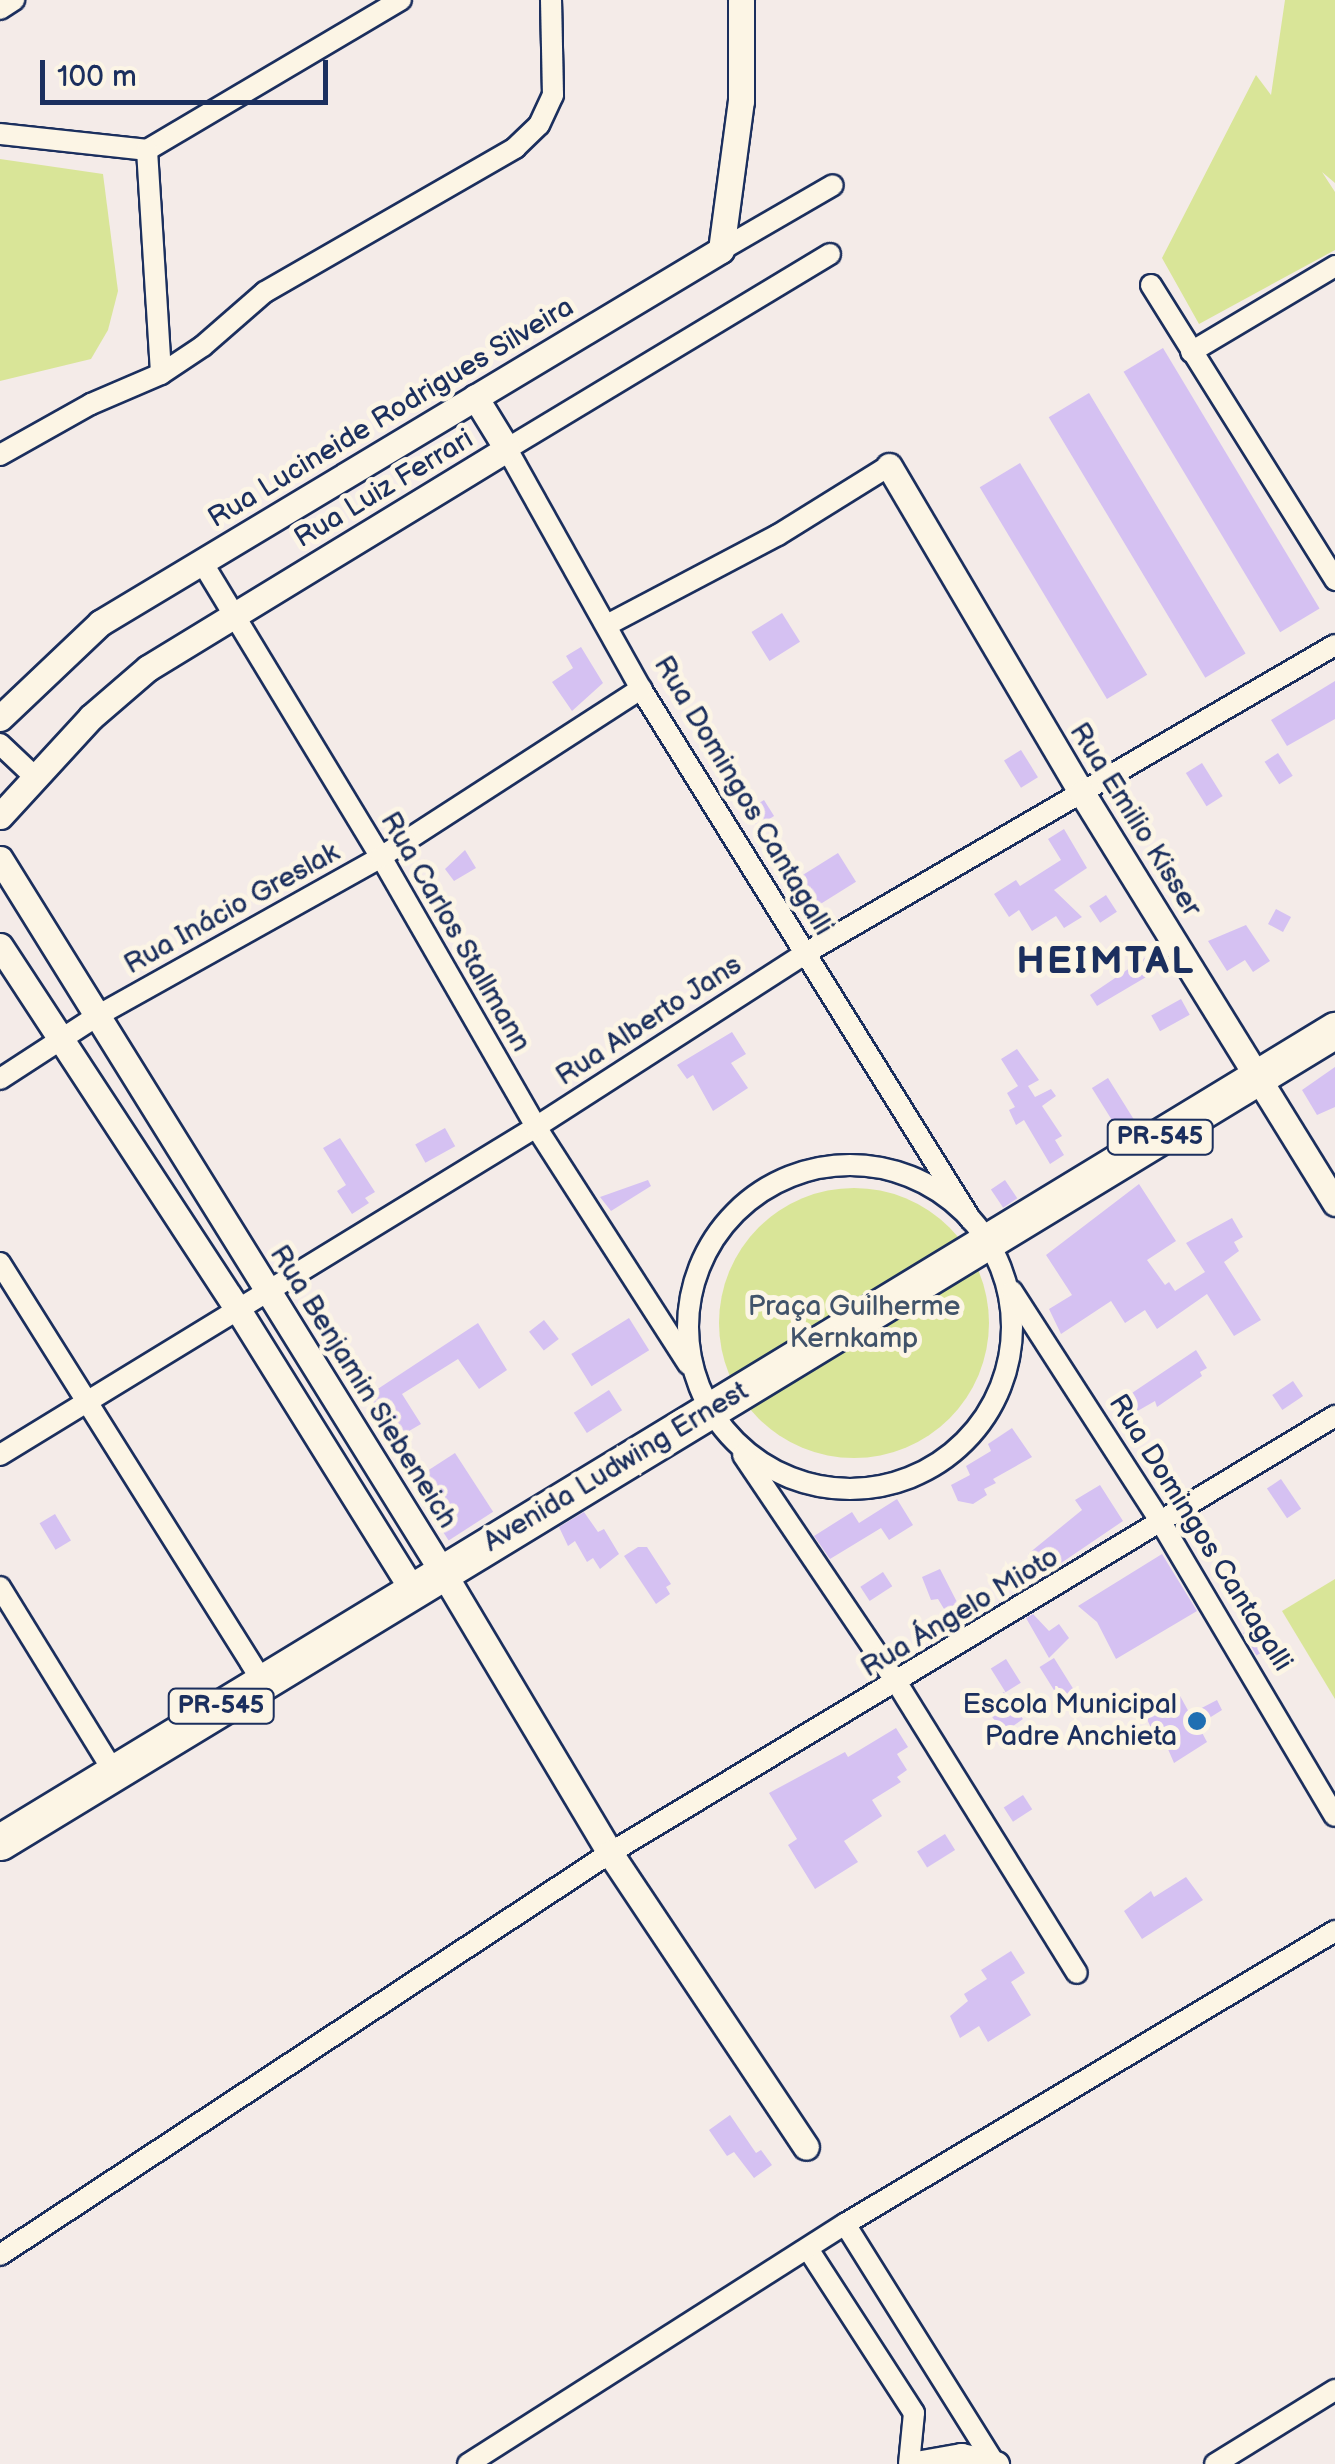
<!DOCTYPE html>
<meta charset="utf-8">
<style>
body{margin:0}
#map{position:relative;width:1335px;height:2464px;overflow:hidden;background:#f4ebe8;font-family:"Balsamiq Sans",sans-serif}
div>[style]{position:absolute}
.green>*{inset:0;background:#d9e598}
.round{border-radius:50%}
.building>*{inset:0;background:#d5c1f2;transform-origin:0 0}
.roads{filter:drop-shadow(2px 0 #1b2f5e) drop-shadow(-2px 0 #1b2f5e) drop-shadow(0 2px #1b2f5e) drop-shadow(0 -2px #1b2f5e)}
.minor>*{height:20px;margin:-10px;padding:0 10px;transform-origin:10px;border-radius:10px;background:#fcf5e5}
.minor>.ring{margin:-10px;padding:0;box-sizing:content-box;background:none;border:20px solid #fcf5e5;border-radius:50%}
.tertiary>*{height:25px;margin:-12.5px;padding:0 12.5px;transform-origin:12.5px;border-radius:12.5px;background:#fcf5e5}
.trunk>*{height:35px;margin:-17.5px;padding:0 17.5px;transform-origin:17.5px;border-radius:17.5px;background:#fcf5e5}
.dots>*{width:28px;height:28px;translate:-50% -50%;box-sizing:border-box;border:5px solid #fcf5e5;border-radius:50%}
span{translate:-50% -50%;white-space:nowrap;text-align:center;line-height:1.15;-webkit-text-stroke:10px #fcf5e5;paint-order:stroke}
.shield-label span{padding:2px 8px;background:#fcf5e5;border:2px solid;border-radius:8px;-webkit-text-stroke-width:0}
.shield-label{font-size:25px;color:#1b2f5e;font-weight:700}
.street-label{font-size:28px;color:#1b2f5e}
.park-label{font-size:28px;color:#41536a}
.poi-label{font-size:28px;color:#1b2f5e}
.right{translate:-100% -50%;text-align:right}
.district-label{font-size:38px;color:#1b2f5e;font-weight:700;letter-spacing:2.5px}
.scale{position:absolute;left:40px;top:60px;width:288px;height:45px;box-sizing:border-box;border:5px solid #1b2f5e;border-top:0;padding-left:12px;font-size:30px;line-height:35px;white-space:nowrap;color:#1b2f5e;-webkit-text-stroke:8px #fcf5e5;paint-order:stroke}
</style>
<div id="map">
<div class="green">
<div style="clip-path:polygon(1285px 0,1335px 0,1335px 183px,1322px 172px,1335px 192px,1335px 250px,1199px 324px,1162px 258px,1256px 75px,1271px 95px)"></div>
<div style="clip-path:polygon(0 159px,103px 174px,118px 291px,108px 330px,91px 359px,0 381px)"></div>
<div class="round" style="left:719px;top:1188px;width:270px;height:270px"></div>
<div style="clip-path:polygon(1335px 1579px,1335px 1699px,1282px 1611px)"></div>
</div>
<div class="building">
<div style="left:1163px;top:348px;width:304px;height:46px;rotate:59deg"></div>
<div style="left:1089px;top:393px;width:304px;height:47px;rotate:59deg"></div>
<div style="left:1020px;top:463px;width:247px;height:47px;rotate:59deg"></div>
<div style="left:782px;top:613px;width:34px;height:36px;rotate:58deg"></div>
<div style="clip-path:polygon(581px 647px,603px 683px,572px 711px,552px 682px,573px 668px,566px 656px)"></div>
<div style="clip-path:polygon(1335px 681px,1335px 719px,1287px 746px,1271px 720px)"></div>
<div style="left:1021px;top:750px;width:32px;height:20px;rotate:58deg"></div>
<div style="left:1278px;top:753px;width:27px;height:16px;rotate:57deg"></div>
<div style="left:1202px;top:763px;width:39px;height:19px;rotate:58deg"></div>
<div style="left:764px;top:800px;width:19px;height:20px;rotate:58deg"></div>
<div style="clip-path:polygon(1064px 829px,1087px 868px,1054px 890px,1082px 917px,1064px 928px,1056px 916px,1032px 931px,1019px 910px,1009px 917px,994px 894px,1016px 880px,1020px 886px,1061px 860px,1048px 839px)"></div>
<div style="clip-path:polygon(465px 850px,476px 868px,454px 881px,445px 869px)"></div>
<div style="left:838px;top:853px;width:34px;height:50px;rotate:58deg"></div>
<div style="left:1106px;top:895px;width:20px;height:20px;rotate:57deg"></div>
<div style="left:1276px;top:909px;width:17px;height:17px;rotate:28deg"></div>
<div style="clip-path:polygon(1246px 925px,1270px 961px,1253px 972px,1245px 960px,1227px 971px,1208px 941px)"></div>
<div style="clip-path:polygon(1149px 955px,1158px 970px,1097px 1006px,1090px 995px)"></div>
<div style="left:1181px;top:999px;width:18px;height:34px;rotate:61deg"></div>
<div style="clip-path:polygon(732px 1032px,746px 1054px,731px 1063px,748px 1088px,713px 1111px,693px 1075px,687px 1079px,677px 1065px)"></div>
<div style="clip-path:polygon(1017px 1049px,1039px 1080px,1028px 1086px,1035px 1097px,1051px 1089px,1056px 1096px,1042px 1106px,1062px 1136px,1055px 1140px,1064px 1155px,1050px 1164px,1024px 1120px,1016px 1125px,1009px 1110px,1015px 1107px,1007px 1093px,1018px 1086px,1001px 1059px)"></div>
<div style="clip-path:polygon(1335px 1067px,1335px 1107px,1317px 1115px,1302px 1090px)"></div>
<div style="left:1108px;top:1078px;width:53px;height:19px;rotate:58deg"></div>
<div style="left:445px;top:1128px;width:21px;height:34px;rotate:61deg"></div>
<div style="clip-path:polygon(340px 1138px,375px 1192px,365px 1198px,369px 1203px,352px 1214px,337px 1191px,346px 1185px,323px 1148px)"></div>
<div style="clip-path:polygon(648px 1180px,651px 1186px,611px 1211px,600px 1197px)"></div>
<div style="left:1005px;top:1180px;width:22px;height:17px;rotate:56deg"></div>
<div style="clip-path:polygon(1139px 1184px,1176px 1241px,1147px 1260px,1165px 1285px,1169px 1282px,1175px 1291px,1205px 1272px,1186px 1243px,1232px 1218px,1243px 1237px,1234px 1242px,1239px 1251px,1224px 1262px,1261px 1320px,1234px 1336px,1207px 1294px,1157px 1329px,1145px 1310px,1125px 1323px,1111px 1301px,1061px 1334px,1049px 1309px,1072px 1295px,1046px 1255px)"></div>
<div style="left:629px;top:1318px;width:38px;height:68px;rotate:58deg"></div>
<div style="left:544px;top:1320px;width:24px;height:19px;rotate:52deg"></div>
<div style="clip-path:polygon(478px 1323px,507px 1370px,479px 1389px,458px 1359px,402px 1394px,421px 1424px,392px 1441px,364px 1398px)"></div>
<div style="clip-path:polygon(1196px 1350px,1207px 1368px,1200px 1372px,1202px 1376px,1157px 1407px,1155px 1401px,1134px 1413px,1126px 1397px)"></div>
<div style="left:1293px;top:1381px;width:18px;height:25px;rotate:56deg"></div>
<div style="left:609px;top:1390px;width:24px;height:42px;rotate:57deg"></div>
<div style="clip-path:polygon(1012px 1428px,1032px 1457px,993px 1479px,996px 1483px,984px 1489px,987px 1495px,973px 1504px,958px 1501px,951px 1485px,970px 1475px,966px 1466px,991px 1451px,988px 1444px)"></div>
<div style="left:455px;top:1453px;width:70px;height:53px;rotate:57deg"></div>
<div style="left:1281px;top:1479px;width:36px;height:17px;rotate:56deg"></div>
<div style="clip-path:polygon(1100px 1485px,1123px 1521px,1042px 1576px,1028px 1554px,1082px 1510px,1075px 1500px)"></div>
<div style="clip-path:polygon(897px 1499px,913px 1525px,889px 1540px,881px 1528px,830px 1559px,814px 1536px,852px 1512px,859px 1523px)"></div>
<div style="clip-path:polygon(584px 1512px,598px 1532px,604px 1529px,619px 1554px,600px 1569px,593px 1558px,587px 1562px,575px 1541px,568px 1546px,559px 1527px)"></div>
<div style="left:55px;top:1514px;width:31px;height:18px;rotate:59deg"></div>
<div style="clip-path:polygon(638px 1547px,647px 1547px,671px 1584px,666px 1587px,670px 1594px,656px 1604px,624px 1556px)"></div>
<div style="clip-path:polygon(1162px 1554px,1197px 1611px,1116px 1659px,1097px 1622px,1078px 1606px)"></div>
<div style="clip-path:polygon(940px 1569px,958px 1604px,944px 1609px,938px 1599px,931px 1600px,922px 1577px)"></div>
<div style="left:883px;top:1572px;width:17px;height:27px;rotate:57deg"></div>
<div style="clip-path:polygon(1033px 1614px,1049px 1631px,1059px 1624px,1069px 1638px,1049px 1658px,1026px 1618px)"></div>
<div style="left:1250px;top:1629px;width:26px;height:8px;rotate:59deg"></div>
<div style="left:1054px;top:1658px;width:46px;height:17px;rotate:58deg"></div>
<div style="left:1006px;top:1659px;width:28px;height:18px;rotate:58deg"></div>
<div style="left:1004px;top:1692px;width:33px;height:24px;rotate:55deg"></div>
<div style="clip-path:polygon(1179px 1694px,1190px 1714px,1217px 1700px,1222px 1710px,1198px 1725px,1207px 1742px,1174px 1763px,1158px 1726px,1152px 1730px,1146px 1717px)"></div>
<div style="clip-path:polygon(896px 1728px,908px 1747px,897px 1754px,907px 1770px,897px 1777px,901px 1782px,872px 1800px,882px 1816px,844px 1841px,858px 1862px,815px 1889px,788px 1845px,797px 1839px,769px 1793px,845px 1752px,848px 1757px)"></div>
<div style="left:1023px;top:1795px;width:17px;height:23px;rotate:57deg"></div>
<div style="left:945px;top:1834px;width:19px;height:33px;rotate:58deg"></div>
<div style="clip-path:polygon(1186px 1877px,1203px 1900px,1142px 1939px,1124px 1911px,1151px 1891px,1154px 1897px)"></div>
<div style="clip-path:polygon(1011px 1951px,1025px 1973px,1011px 1982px,1031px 2015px,988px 2042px,979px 2026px,960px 2038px,950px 2016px,968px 2001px,964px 1994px,987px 1979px,981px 1970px)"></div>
<div style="clip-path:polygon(730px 2115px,756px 2153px,761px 2150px,772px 2165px,754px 2178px,734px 2152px,727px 2156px,709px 2130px)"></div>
</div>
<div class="roads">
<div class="minor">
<div style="left:0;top:9px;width:17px;rotate:-33deg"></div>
<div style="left:0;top:134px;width:148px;rotate:6.2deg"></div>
<div style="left:147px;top:150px;width:295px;rotate:-30.6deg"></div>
<div style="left:147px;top:150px;width:224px;rotate:86.4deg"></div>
<div style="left:721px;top:250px;width:129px;rotate:-30.1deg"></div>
<div style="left:830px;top:254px;width:377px;rotate:148.9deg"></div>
<div style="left:507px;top:449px;width:275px;rotate:60.8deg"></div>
<div style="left:641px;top:689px;width:625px;rotate:58.14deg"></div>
<div style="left:1151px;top:285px;width:348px;rotate:58deg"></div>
<div style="left:1191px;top:352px;width:168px;rotate:-30.8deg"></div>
<div style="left:0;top:455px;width:104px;rotate:-29.3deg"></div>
<div style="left:91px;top:404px;width:76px;rotate:-23.2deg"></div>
<div style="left:161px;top:374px;width:50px;rotate:-33.7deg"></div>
<div style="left:203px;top:346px;width:82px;rotate:-41.1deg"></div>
<div style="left:265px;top:292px;width:289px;rotate:-29.9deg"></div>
<div style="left:515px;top:148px;width:33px;rotate:-44deg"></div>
<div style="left:539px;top:125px;width:33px;rotate:-65deg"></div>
<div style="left:553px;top:95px;width:95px;rotate:-91.2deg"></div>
<div style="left:202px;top:562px;width:345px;rotate:58.8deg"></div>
<div style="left:381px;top:857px;width:311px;rotate:60.1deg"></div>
<div style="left:536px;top:1127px;width:282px;rotate:57.3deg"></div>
<div style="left:607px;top:625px;width:193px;rotate:-27.8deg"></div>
<div style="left:778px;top:535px;width:131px;rotate:-31.9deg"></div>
<div style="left:0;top:744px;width:48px;rotate:43.3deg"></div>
<div style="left:0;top:1079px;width:116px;rotate:-33deg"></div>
<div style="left:97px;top:1016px;width:325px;rotate:-29.2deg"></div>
<div style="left:381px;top:857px;width:310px;rotate:-32.9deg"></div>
<div class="ring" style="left:688px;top:1165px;width:304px;height:304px"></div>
<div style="left:0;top:1263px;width:493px;rotate:57.9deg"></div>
<div style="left:1012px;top:1291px;width:277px;rotate:57.2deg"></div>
<div style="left:1162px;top:1524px;width:339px;rotate:59.4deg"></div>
<div style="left:0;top:1455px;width:628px;rotate:-31.46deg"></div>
<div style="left:536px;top:1127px;width:319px;rotate:-32.8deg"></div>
<div style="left:804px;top:954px;width:614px;rotate:-30.2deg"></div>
<div style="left:743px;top:1455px;width:275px;rotate:56deg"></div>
<div style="left:897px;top:1683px;width:341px;rotate:58.2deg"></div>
<div style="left:0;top:1587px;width:217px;rotate:58.4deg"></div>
<div style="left:845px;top:2224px;width:281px;rotate:58deg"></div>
<div style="left:808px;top:2249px;width:195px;rotate:57.1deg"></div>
<div style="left:914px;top:2413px;width:51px;rotate:95.6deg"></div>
<div style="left:0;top:2255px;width:731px;rotate:-33.39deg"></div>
<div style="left:610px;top:1853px;width:847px;rotate:-31.08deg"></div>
<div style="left:468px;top:2464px;width:447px;rotate:-32.5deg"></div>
<div style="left:845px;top:2224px;width:571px;rotate:-30.88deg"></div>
<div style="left:1215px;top:2464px;width:141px;rotate:-31.7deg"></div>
</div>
<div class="tertiary">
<div style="left:889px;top:466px;width:380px;rotate:59.5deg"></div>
<div style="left:1082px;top:793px;width:482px;rotate:58.3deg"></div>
<div style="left:0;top:718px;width:138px;rotate:-43.5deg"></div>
<div style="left:100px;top:623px;width:724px;rotate:-30.99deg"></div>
<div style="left:721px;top:250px;width:150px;rotate:-82.4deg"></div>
<div style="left:741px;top:101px;width:101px;rotate:-90deg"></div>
<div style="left:0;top:816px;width:134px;rotate:-47.4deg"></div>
<div style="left:91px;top:717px;width:75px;rotate:-40.7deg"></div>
<div style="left:148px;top:668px;width:421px;rotate:-31.4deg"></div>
<div style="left:507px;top:449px;width:61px;rotate:-121.6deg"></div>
<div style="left:0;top:859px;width:838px;rotate:58.17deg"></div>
<div style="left:442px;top:1571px;width:328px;rotate:59.2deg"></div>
<div style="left:610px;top:1853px;width:353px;rotate:56.3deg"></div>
<div style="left:0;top:946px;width:433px;rotate:56.8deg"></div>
<div style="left:237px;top:1308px;width:330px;rotate:58.1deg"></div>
<div style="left:916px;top:2464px;width:46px;rotate:-10.1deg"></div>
<div style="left:961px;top:2456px;width:36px;rotate:13deg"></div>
</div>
<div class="trunk">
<div style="left:0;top:1842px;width:1563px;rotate:-31.31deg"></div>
</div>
</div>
<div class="dots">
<div style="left:1197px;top:1721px;background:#1f6fb2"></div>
</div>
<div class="shield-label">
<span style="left:1160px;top:1137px">PR-545</span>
<span style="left:221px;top:1706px">PR-545</span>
</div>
<div class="street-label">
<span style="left:391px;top:413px;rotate:-31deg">Rua Lucineide Rodrigues Silveira</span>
<span style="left:384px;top:489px;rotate:-31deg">Rua Luiz Ferrari</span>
<span style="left:743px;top:796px;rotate:59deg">Rua Domingos Cantagalli</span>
<span style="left:1135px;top:820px;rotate:58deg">Rua Emilio Kisser</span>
<span style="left:232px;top:909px;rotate:-29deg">Rua Inácio Greslak</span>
<span style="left:455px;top:932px;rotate:60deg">Rua Carlos Stallmann</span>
<span style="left:649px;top:1021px;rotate:-33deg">Rua Alberto Jans</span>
<span style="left:363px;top:1387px;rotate:58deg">Rua Benjamin Siebeneich</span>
<span style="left:616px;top:1467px;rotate:-31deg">Avenida Ludwing Ernest</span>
<span style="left:1200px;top:1533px;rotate:58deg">Rua Domingos Cantagalli</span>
<span style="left:960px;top:1613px;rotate:-31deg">Rua Ángelo Mioto</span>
</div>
<div class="park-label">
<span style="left:854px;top:1323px">Praça Guilherme<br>Kernkamp</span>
</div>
<div class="poi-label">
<span class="right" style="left:1177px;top:1721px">Escola Municipal<br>Padre Anchieta</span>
</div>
<div class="district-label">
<span style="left:1106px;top:962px">HEIMTAL</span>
</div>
<div class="scale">100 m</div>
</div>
